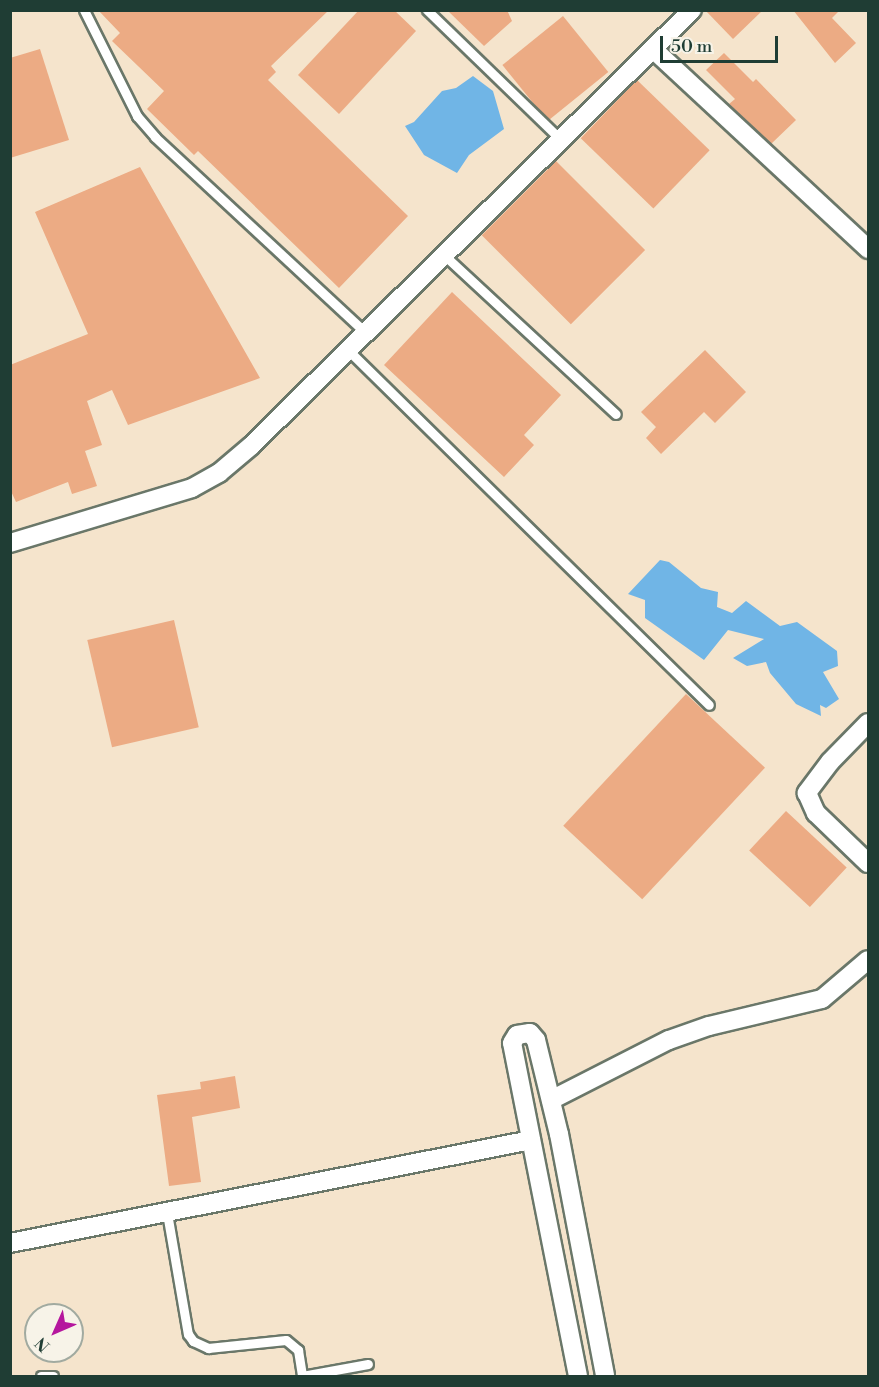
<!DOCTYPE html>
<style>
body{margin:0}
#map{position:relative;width:879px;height:1387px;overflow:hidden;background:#f5e4cc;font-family:"Libre Bodoni",serif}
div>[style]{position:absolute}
.water>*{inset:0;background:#70b5e6}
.building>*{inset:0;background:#ecab84;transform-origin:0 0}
.roads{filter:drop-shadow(2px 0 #6a7769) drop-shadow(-2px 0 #6a7769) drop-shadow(0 2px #6a7769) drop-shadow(0 -2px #6a7769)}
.lane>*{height:9px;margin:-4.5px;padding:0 4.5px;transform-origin:4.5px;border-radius:4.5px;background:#fff}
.street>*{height:18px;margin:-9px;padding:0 9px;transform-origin:9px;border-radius:9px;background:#fff}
span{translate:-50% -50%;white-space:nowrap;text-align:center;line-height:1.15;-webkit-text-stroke:4.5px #f7f3e8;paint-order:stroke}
.frame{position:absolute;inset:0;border:12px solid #1f3d34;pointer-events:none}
.north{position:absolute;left:24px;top:1303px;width:60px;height:60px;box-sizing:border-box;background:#f7f3e8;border:2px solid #a1aaa0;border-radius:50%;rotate:225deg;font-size:16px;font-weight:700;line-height:24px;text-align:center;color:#1f3d34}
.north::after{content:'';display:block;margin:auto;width:21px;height:27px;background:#b5179e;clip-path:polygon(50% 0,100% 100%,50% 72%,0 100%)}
.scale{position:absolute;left:660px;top:36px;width:118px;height:27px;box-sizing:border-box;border:3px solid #1f3d34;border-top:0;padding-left:8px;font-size:18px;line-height:21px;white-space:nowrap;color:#1f3d34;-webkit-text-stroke:4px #f7f3e8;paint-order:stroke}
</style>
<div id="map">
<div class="water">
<div style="clip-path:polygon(473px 76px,493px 91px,504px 129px,469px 155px,457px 173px,424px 155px,405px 126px,414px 122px,442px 91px,456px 88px)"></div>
<div style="clip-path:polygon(660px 560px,669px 562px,701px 588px,718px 592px,717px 607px,732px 613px,746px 601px,780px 626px,797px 622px,837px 651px,838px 666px,823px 672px,839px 699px,826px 708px,820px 705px,821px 716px,796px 704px,770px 673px,766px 662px,747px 666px,733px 658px,764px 639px,728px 630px,704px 660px,645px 618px,645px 600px,628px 594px)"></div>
</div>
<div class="building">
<div style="clip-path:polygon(98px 10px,329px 10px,271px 66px,276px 72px,268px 80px,408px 216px,339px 288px,198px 151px,194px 155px,147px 109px,164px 91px,112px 41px,120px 33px)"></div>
<div style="clip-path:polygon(359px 10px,394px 10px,416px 31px,339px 114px,298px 75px)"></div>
<div style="clip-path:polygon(447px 10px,507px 10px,512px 21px,484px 46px)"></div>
<div style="clip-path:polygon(705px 10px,763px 10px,733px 39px)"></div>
<div style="clip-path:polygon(793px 10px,840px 10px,832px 18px,856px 43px,835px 63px)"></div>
<div style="left:563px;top:16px;width:72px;height:78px;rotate:51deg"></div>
<div style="clip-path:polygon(40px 49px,69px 140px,10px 158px,10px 58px)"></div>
<div style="clip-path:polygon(724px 53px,753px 82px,756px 79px,796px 120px,771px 144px,729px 104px,735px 99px,706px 70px)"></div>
<div style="left:637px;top:80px;width:101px;height:81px;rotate:44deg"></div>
<div style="left:556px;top:161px;width:126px;height:105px;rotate:45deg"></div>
<div style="clip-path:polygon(140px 167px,260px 378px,128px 425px,112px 390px,87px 401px,102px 445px,85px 451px,97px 486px,72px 494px,68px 482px,16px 502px,10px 489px,10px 365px,88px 334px,35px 212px)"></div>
<div style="clip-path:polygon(452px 292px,561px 395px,524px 435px,534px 445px,504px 477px,384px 365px)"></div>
<div style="clip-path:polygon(705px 350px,746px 392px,715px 423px,704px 412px,661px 454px,646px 438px,656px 427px,641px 412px)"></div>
<div style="left:174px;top:620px;width:110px;height:89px;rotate:77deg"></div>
<div style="left:686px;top:694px;width:108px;height:180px;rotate:43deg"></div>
<div style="left:786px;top:811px;width:83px;height:54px;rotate:43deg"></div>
<div style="clip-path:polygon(235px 1076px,240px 1108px,192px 1117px,201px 1182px,169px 1186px,157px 1095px,201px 1089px,200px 1082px)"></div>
</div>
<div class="roads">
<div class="lane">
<div style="left:84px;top:10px;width:119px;rotate:63.4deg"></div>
<div style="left:137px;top:116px;width:28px;rotate:49deg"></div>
<div style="left:155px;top:137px;width:288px;rotate:42.9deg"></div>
<div style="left:427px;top:10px;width:185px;rotate:44.1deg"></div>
<div style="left:444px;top:255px;width:234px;rotate:42.8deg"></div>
<div style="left:348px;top:350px;width:506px;rotate:44.52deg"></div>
<div style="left:167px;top:1213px;width:123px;rotate:80.2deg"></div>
<div style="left:188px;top:1334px;width:9px;rotate:54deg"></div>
<div style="left:193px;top:1341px;width:17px;rotate:25deg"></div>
<div style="left:208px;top:1348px;width:78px;rotate:-5.9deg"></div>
<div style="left:286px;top:1340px;width:16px;rotate:40deg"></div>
<div style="left:298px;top:1350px;width:26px;rotate:81deg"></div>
<div style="left:41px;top:1376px;width:12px"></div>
<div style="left:302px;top:1376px;width:67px;rotate:-10.3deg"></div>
</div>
<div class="street">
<div style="left:653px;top:49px;width:294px;rotate:42.9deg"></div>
<div style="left:10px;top:543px;width:190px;rotate:-16.8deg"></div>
<div style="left:192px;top:488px;width:31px;rotate:-29deg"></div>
<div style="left:219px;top:473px;width:42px;rotate:-40.2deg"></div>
<div style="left:251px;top:446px;width:620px;rotate:-44.67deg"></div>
<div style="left:868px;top:723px;width:54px;rotate:134.3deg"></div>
<div style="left:830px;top:762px;width:39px;rotate:127deg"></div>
<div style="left:807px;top:793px;width:22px;rotate:66deg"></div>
<div style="left:816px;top:813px;width:72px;rotate:43.9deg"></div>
<div style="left:551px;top:1100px;width:132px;rotate:-27deg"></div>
<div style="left:669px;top:1040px;width:42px;rotate:-19.3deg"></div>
<div style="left:709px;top:1026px;width:116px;rotate:-13.4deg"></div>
<div style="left:822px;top:999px;width:60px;rotate:-40.3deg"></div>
<div style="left:10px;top:1243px;width:531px;rotate:-11.18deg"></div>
<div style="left:578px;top:1376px;width:339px;rotate:-101.2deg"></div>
<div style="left:512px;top:1043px;width:9px;rotate:-58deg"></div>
<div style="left:517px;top:1035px;width:13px;rotate:-9deg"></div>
<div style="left:530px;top:1033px;width:9px;rotate:49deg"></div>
<div style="left:536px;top:1040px;width:97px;rotate:76.3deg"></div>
<div style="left:559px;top:1134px;width:246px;rotate:79.2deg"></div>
</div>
</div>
<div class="frame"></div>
<div class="north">N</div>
<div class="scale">50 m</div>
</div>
